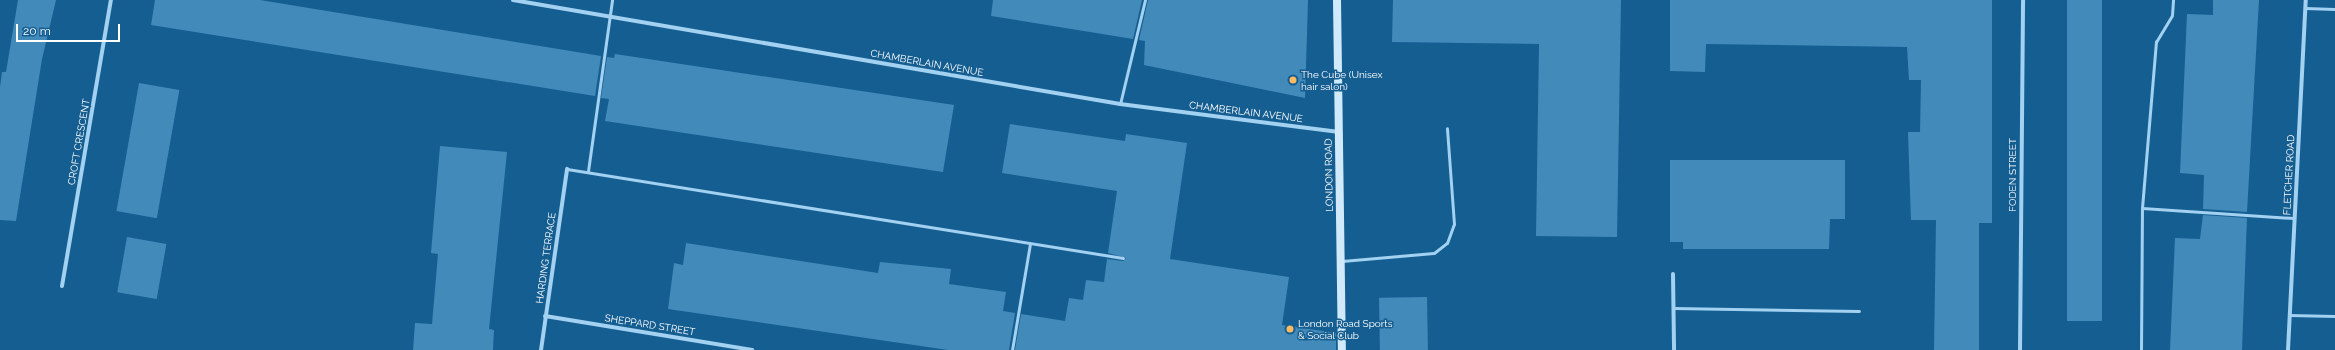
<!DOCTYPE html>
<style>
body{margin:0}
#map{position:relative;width:2335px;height:350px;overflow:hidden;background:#155e91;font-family:Raleway,sans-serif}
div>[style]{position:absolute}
.building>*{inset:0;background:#428aba;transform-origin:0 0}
.service>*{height:3px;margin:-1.5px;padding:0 1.5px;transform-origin:1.5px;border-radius:1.5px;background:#a2d1f1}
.minor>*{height:4px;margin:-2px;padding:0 2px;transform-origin:2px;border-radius:2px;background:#a2d1f1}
.secondary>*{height:8px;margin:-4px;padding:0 4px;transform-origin:4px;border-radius:4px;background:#d1eafb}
.dots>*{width:11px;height:11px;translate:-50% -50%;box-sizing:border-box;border:2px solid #155e91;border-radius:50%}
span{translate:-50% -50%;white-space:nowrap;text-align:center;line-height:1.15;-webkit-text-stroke:3px #155e91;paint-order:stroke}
.street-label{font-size:10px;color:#fff}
.poi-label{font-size:10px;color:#fff}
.left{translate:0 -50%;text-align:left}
.scale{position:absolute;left:16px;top:24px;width:104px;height:18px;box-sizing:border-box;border:2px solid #fff;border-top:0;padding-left:5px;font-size:12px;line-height:14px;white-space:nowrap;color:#fff;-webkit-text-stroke:3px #155e91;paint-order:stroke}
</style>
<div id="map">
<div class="building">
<div style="clip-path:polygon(18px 0,56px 0,42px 59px,16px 221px,0 220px,0 87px,2px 72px,6px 72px)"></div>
<div style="clip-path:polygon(155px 0,260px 0,601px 56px,595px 96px,151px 25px)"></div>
<div style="clip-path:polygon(993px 0,1142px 0,1133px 39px,991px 16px)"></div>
<div style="clip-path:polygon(1148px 0,1308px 0,1305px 98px,1144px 65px,1145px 41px,1139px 40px)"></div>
<div style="clip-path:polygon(1393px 0,1621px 0,1617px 237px,1536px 236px,1539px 44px,1392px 42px)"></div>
<div style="clip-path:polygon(1670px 0,1992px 0,1992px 223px,1979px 223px,1979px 350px,1934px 350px,1936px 220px,1911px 220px,1908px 132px,1920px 132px,1921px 80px,1909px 80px,1907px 47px,1706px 44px,1705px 72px,1670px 71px)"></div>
<div style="left:2067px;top:0;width:35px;height:321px"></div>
<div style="clip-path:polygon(2213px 0,2259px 0,2247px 212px,2203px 209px,2204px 175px,2180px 173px,2187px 14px,2213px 15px)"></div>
<div style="clip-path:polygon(615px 54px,954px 105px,943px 172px,605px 121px,609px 99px,601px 98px,607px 57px,614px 58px)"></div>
<div style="left:139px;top:83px;width:41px;height:130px;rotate:10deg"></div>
<div style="clip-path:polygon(1010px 124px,1125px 141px,1126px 134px,1187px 143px,1170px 259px,1289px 277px,1282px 325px,1336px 333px,1336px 350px,1015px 350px,1021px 314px,1065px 321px,1069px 298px,1083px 300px,1086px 280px,1104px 282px,1107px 259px,1123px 261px,1126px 258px,1108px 253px,1117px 191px,1002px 173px)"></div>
<div style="clip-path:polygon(440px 146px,507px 152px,489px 329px,494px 330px,493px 350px,413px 350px,415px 323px,432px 324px,438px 254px,431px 253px)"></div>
<div style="clip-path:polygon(1670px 160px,1845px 160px,1845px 219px,1830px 219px,1829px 249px,1683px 249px,1683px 242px,1670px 242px)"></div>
<div style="clip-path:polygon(2203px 215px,2247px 218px,2242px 350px,2170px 350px,2175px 238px,2200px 239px)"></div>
<div style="left:127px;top:237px;width:40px;height:56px;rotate:10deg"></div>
<div style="clip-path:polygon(686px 243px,878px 273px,880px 262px,951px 269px,949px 284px,1006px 292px,1003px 311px,1015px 313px,1009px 350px,948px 350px,668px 309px,674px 263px,683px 265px)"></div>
<div style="left:1427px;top:297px;width:53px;height:48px;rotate:89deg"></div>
</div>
<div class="service">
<div style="left:2305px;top:8px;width:30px;rotate:2deg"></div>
<div style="left:1120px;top:104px;width:107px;rotate:-76.5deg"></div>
<div style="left:567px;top:169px;width:563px;rotate:9.09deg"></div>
<div style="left:588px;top:171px;width:173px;rotate:-82deg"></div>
<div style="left:2142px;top:208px;width:152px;rotate:3.8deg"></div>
<div style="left:1342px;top:261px;width:92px;rotate:-5deg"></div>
<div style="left:1434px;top:253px;width:16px;rotate:-38deg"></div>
<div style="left:1447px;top:243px;width:20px;rotate:-70deg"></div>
<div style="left:1454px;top:224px;width:96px;rotate:-94.2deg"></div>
<div style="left:1673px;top:308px;width:186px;rotate:0.9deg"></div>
<div style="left:2289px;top:315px;width:46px;rotate:1.2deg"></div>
<div style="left:1012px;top:350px;width:108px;rotate:-80.4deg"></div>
<div style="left:2141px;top:350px;width:142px;rotate:-89.6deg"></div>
<div style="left:2142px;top:208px;width:167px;rotate:-85.2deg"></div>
<div style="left:2156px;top:42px;width:31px;rotate:-59deg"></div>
<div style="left:2172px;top:15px;width:15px;rotate:-86deg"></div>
</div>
<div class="minor">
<div style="left:513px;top:0;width:616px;rotate:9.72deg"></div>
<div style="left:1120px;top:104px;width:221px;rotate:7.3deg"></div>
<div style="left:1673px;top:274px;width:76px;rotate:89.2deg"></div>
<div style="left:62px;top:286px;width:290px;rotate:-80.3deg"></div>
<div style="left:545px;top:316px;width:210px;rotate:9.3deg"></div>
<div style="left:541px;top:350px;width:183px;rotate:-81.8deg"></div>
<div style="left:2020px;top:350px;width:350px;rotate:-89.5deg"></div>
<div style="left:2288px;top:350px;width:350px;rotate:-87.1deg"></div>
</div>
<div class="secondary">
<div style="left:1337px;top:0;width:350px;rotate:89.2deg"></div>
</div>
<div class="dots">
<div style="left:1293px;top:80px;background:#ffba62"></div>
<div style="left:1290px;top:329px;background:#ffba62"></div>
</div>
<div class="street-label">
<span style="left:927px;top:63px;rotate:10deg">CHAMBERLAIN AVENUE</span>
<span style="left:1246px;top:112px;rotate:7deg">CHAMBERLAIN AVENUE</span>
<span style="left:79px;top:142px;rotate:-80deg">CROFT CRESCENT</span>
<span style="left:1329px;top:175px;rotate:-91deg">LONDON ROAD</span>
<span style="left:2013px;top:175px;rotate:-90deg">FODEN STREET</span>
<span style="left:2289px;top:175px;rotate:-87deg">FLETCHER ROAD</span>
<span style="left:546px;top:258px;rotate:-82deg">HARDING TERRACE</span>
<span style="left:650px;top:325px;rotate:9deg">SHEPPARD STREET</span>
</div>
<div class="poi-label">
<span class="left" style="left:1301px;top:80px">The Cube (Unisex<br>hair salon)</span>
<span class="left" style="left:1298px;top:329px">London Road Sports<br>&amp; Social Club</span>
</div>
<div class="scale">20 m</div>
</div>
